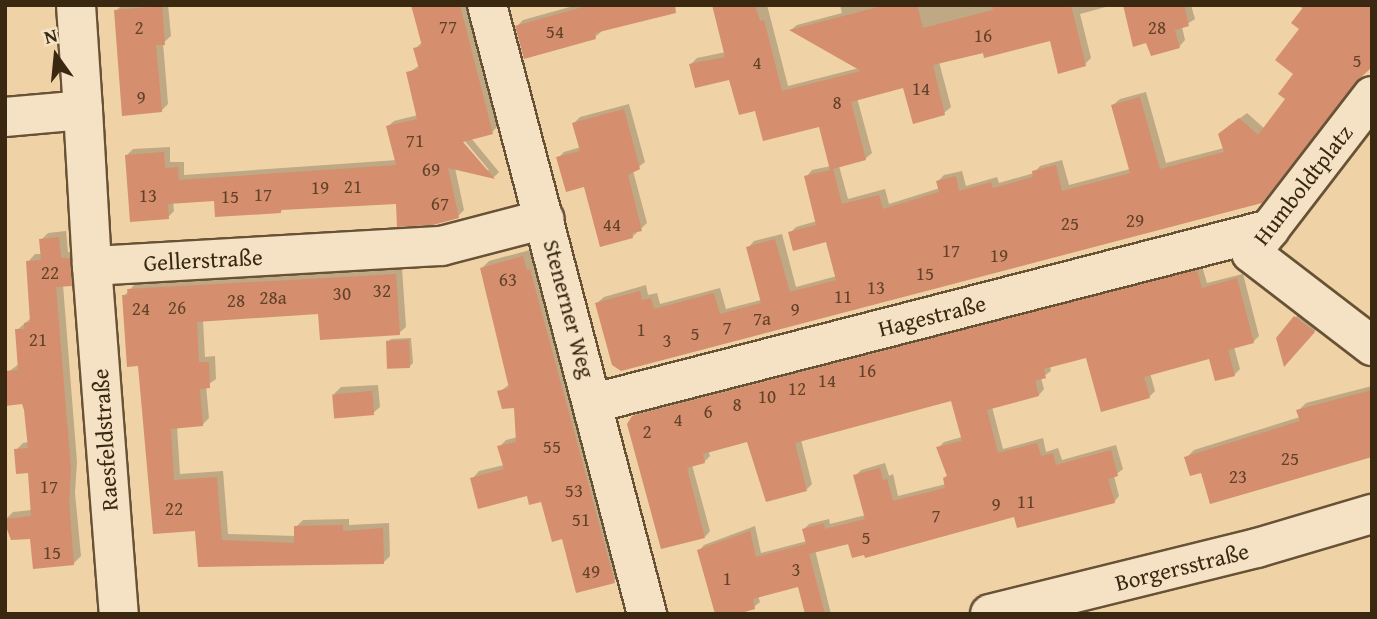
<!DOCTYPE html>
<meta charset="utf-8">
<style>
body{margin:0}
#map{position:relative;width:1377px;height:619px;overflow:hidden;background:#efd2a6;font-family:"Gentium Book Plus",serif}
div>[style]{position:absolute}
.shadow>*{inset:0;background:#0003}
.building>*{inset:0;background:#d58e6e;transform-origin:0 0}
.roads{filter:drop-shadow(2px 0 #685236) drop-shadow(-2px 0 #685236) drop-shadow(0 2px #685236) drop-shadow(0 -2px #685236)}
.minor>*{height:38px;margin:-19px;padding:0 19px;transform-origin:19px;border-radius:19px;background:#f5e2c5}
span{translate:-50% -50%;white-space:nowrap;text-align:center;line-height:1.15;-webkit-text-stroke:7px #f5e2c5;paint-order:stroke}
.number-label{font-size:19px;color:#624228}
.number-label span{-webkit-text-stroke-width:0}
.street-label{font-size:23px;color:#3b2811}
.frame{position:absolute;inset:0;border:7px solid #3b2811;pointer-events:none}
.north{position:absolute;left:21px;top:21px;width:70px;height:70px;-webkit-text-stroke:5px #f5e2c5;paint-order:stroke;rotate:345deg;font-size:19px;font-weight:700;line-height:28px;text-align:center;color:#3b2811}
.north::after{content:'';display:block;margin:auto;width:24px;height:32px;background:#3b2811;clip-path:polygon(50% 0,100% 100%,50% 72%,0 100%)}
</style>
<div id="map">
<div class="shadow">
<div style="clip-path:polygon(122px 5px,168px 5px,171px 36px,163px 43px,168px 104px,161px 111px,116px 11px)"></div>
<div style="clip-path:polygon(evenodd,413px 5px,468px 5px,498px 126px,492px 132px,471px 138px,499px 172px,494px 177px,455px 168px,464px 210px,458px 216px,398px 202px,284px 208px,280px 212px,216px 200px,173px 202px,174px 211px,168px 217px,127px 155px,133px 149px,170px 147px,170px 162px,184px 162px,184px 175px,397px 160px,387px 127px,394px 121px,418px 115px,408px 73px,420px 65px,415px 49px,422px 42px,413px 5px,459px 134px,489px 170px,485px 170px,456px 136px,459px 134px)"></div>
<div style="clip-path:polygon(577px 5px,666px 5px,602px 31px,595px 37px,517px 26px,523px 20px)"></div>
<div style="clip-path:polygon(722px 5px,767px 5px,788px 86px,859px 68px,791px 30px,797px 25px,842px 13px,840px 5px,1113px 5px,1080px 14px,1091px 58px,1085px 64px,1051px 39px,939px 62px,951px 107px,944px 113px,904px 85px,857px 98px,872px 153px,865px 159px,839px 166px,848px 199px,885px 189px,889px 204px,940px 188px,938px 181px,944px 175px,962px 171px,966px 186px,997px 177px,999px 183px,1034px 173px,1040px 166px,1062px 160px,1069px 185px,1130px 169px,1113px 105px,1120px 99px,1146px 92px,1166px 163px,1224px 148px,1227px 128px,1247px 113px,1265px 129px,1288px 99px,1296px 73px,1304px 10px,1298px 5px,1372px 5px,1360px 75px,1268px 195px,621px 369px,597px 303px,604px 297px,646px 285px,648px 295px,657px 293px,660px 304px,720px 288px,726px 309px,761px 300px,748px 248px,754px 241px,782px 234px,796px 287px,837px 276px,827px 240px,790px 233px,796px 227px,817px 221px,806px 177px,812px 170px,831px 166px,821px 125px,756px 109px,731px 78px,691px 64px,697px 58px,726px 52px)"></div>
<div style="clip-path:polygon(1125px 5px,1191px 5px,1195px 19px,1182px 27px,1185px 40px,1179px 47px,1147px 41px)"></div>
<div style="clip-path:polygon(629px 104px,645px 162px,633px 171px,647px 223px,632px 237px,558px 158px,564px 152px,581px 147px,574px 123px,580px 117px)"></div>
<div style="clip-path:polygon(66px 231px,68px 252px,76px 251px,78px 277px,71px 284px,63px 285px,77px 462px,75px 493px,81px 556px,73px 564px,6px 519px,13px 512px,32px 510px,29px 471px,16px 450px,23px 443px,29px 442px,26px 409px,8px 372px,19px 364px,17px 330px,31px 318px,28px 262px,35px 254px,42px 254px,41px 240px,48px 233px)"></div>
<div style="clip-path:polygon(530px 250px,534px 264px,537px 263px,621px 574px,614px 581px,563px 537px,542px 500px,472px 479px,479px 471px,504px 465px,499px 447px,506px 440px,518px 437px,516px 406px,499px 392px,510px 384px,482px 268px,489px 261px)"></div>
<div style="clip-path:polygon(1202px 266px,1207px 283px,1243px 274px,1259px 336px,1253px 342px,1234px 347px,1240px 369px,1234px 375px,1210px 357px,1150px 373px,1155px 391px,1149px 397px,1088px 356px,1050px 366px,1051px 371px,1041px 378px,1044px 389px,1039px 395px,992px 407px,1003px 449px,1043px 438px,1046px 452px,1058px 448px,1062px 460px,1116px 445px,1123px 469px,1114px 476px,1119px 496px,1114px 502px,1015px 515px,815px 550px,831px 614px,807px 614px,799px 585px,758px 596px,760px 602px,754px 607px,699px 551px,704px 545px,755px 526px,761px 553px,807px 541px,804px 529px,809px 524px,829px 519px,830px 524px,866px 515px,855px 476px,861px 470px,885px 463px,889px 476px,893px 474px,898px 496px,946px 484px,945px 478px,948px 475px,938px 448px,944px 442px,962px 437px,953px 399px,801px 440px,812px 484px,807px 489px,748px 440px,708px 450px,710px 456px,704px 462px,692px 465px,710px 531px,705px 537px,633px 417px,639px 411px)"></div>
<div style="clip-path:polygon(402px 268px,406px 327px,399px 333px,320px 312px,203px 320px,205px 357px,215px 356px,216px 379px,206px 386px,209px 418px,202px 425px,177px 427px,180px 474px,223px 471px,228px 534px,296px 536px,296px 527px,303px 520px,349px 519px,349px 525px,389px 523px,390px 556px,383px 563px,200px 565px,197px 529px,155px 532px,140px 364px,124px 296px,136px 283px)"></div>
<div style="clip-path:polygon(1302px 310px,1321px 324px,1291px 358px,1278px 339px)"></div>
<div style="clip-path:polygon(411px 338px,413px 363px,410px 366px,388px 342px,391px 339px)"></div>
<div style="clip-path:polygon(378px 385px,380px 407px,373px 413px,334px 394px,341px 387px)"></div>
<div style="clip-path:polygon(1372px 386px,1372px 455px,1202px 471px,1186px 458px,1194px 450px,1300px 417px,1298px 411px,1306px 403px)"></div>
</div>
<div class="building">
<div style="clip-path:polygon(411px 5px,460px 5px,493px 134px,463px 142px,495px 179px,448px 168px,459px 218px,433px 225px,397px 227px,396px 204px,281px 210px,281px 213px,215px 217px,214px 201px,168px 204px,169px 219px,130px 222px,125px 155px,164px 152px,165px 168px,178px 167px,179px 180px,396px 165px,386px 126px,417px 119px,406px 72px,419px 69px,413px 48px,422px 46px)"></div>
<div style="clip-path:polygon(590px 5px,675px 5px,676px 13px,595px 33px,596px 39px,524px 59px,515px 26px)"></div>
<div style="clip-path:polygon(712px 5px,755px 5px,760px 21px,764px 20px,782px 91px,861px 71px,789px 30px,886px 5px,917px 5px,923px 28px,993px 10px,992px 5px,1071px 5px,1086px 66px,1058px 74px,1050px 41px,984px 58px,983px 53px,933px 65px,945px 115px,913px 124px,903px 88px,851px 102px,866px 160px,833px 169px,842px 204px,879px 195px,883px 209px,939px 192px,936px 181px,956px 176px,959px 191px,991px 182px,993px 188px,1033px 177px,1032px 171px,1056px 165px,1062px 191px,1130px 173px,1111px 105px,1140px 97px,1160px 169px,1224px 152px,1218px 134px,1239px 118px,1258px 135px,1285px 99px,1278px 94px,1293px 74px,1275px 60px,1299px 29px,1291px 23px,1305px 5px,1372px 5px,1372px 67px,1355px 83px,1262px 203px,621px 371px,612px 365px,595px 303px,640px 291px,642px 300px,651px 298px,654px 309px,714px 293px,720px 314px,761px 303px,746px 247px,775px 239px,790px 292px,836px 280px,826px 242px,793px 251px,788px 232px,816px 225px,804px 176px,830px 170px,819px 127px,763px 141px,755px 111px,739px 115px,729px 80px,695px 88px,689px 64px,725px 57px)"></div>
<div style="clip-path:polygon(1123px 5px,1184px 5px,1189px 26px,1175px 30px,1180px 48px,1151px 56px,1146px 43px,1133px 47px)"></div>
<div style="clip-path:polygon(162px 6px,165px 45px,156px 45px,162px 112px,122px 116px,114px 10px)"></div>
<div style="clip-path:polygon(624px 109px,640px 169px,628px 175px,642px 231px,632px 233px,633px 238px,600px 247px,584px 187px,566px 192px,556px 157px,580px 151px,572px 123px)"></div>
<div style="clip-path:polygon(59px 237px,61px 258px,70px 258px,72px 286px,56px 287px,71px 470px,69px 501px,74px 565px,33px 569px,30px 539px,11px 540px,5px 524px,5px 519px,31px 516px,28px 473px,16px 474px,14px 449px,28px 448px,24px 410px,22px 404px,5px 406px,5px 371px,18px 370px,15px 329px,24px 329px,24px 323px,30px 322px,26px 261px,41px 260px,39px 239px)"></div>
<div style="clip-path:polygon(523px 256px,527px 270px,530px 269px,615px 583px,576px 593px,562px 539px,552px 542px,541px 502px,529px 505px,527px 496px,478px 509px,470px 478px,504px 469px,497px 446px,516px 442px,514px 408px,502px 409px,497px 391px,509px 388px,480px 268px)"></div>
<div style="clip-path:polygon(1197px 270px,1202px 288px,1237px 278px,1254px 343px,1228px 350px,1235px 376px,1215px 381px,1209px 359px,1144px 377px,1150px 398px,1101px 412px,1086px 358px,1044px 369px,1046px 378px,1035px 381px,1039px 396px,987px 410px,998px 453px,1037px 443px,1041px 456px,1053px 453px,1056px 465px,1111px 450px,1118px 476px,1108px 479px,1115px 503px,1017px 528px,1014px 517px,865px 558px,864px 555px,852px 558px,848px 544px,809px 554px,825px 614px,805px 614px,798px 587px,753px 599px,755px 609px,738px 614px,715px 614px,697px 550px,750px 531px,756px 557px,806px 544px,802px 529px,824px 523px,825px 529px,865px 519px,853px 475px,880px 468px,883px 480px,887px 479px,893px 501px,945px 488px,943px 478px,947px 476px,936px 447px,962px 441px,951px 401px,795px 443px,807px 491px,766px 502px,747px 442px,703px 454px,705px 463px,687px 468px,705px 538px,661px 549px,627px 424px,632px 416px)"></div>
<div style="clip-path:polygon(396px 274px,400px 335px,320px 340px,318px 314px,197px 322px,199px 362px,209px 362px,210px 388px,200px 389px,203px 426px,171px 429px,174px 480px,217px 477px,222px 540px,294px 543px,294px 526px,343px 525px,343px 531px,383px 528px,384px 564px,198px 567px,195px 531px,153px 534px,138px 366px,127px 367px,122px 295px,128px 295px,127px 289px)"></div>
<div style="clip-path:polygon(1294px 316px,1315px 332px,1284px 367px,1276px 338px)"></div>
<div style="left:409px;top:340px;width:28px;height:23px;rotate:88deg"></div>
<div style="clip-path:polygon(1372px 390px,1372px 457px,1210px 504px,1201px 473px,1190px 476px,1184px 457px,1300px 421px,1296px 410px)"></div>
<div style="left:372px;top:391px;width:24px;height:40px;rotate:85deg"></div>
</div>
<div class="roads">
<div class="minor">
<div style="left:76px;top:5px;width:105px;rotate:86.2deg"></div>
<div style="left:487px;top:5px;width:630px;rotate:75.28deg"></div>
<div style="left:1372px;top:96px;width:198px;rotate:127.6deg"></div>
<div style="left:1251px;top:253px;width:153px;rotate:37.5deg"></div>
<div style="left:5px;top:117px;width:78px;rotate:-5.1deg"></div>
<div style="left:83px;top:110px;width:156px;rotate:86.7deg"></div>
<div style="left:92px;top:266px;width:350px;rotate:-3.3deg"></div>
<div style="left:441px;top:246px;width:107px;rotate:-14.6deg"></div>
<div style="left:92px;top:266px;width:349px;rotate:85.6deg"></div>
<div style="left:594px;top:403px;width:698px;rotate:-14.43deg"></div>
<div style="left:990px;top:614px;width:275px;rotate:-13.9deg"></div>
<div style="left:1257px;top:548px;width:120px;rotate:-16.5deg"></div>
</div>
</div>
<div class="number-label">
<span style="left:448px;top:27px">77</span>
<span style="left:139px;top:28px">2</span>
<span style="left:1157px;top:28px">28</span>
<span style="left:555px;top:32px">54</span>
<span style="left:983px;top:36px">16</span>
<span style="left:1357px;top:61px">5</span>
<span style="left:757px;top:63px">4</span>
<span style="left:921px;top:89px">14</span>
<span style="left:141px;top:98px">9</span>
<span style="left:837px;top:103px">8</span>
<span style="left:415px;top:141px">71</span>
<span style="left:431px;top:170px">69</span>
<span style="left:353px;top:187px">21</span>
<span style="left:320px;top:188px">19</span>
<span style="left:263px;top:195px">17</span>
<span style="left:148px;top:196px">13</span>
<span style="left:230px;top:197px">15</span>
<span style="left:440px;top:204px">67</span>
<span style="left:1135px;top:221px">29</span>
<span style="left:1070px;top:224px">25</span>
<span style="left:612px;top:225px">44</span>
<span style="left:951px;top:251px">17</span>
<span style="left:999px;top:256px">19</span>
<span style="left:50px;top:273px">22</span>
<span style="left:925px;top:274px">15</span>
<span style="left:508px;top:280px">63</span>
<span style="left:876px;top:288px">13</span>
<span style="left:382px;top:291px">32</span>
<span style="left:342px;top:294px">30</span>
<span style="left:843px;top:297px">11</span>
<span style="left:273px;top:298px">28a</span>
<span style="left:236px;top:301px">28</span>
<span style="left:177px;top:308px">26</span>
<span style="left:141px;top:309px">24</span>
<span style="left:795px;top:310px">9</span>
<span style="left:762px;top:319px">7a</span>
<span style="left:727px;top:328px">7</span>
<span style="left:641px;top:330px">1</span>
<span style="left:695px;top:334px">5</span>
<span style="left:38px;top:340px">21</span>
<span style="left:667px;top:341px">3</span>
<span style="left:867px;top:371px">16</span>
<span style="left:827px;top:381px">14</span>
<span style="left:797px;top:389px">12</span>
<span style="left:767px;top:397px">10</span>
<span style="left:737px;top:405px">8</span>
<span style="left:708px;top:412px">6</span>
<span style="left:678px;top:420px">4</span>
<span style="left:647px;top:432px">2</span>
<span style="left:552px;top:447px">55</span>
<span style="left:1290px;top:459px">25</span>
<span style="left:1238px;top:477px">23</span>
<span style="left:49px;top:487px">17</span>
<span style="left:574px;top:491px">53</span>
<span style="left:1026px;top:502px">11</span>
<span style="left:996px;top:505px">9</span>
<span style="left:174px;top:509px">22</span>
<span style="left:936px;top:516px">7</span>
<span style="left:581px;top:520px">51</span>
<span style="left:866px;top:538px">5</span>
<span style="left:52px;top:553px">15</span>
<span style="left:796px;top:570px">3</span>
<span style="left:591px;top:572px">49</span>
<span style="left:727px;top:579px">1</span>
</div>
<div class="street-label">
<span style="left:1303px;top:185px;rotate:-52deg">Humboldtplatz</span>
<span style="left:203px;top:260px;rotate:-3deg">Gellerstraße</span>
<span style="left:569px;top:309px;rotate:75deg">Stenerner Weg</span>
<span style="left:932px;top:316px;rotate:-14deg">Hagestraße</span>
<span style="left:105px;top:440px;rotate:-94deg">Raesfeldstraße</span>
<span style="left:1182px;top:567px;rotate:-14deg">Borgersstraße</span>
</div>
<div class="frame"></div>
<div class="north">N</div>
</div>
